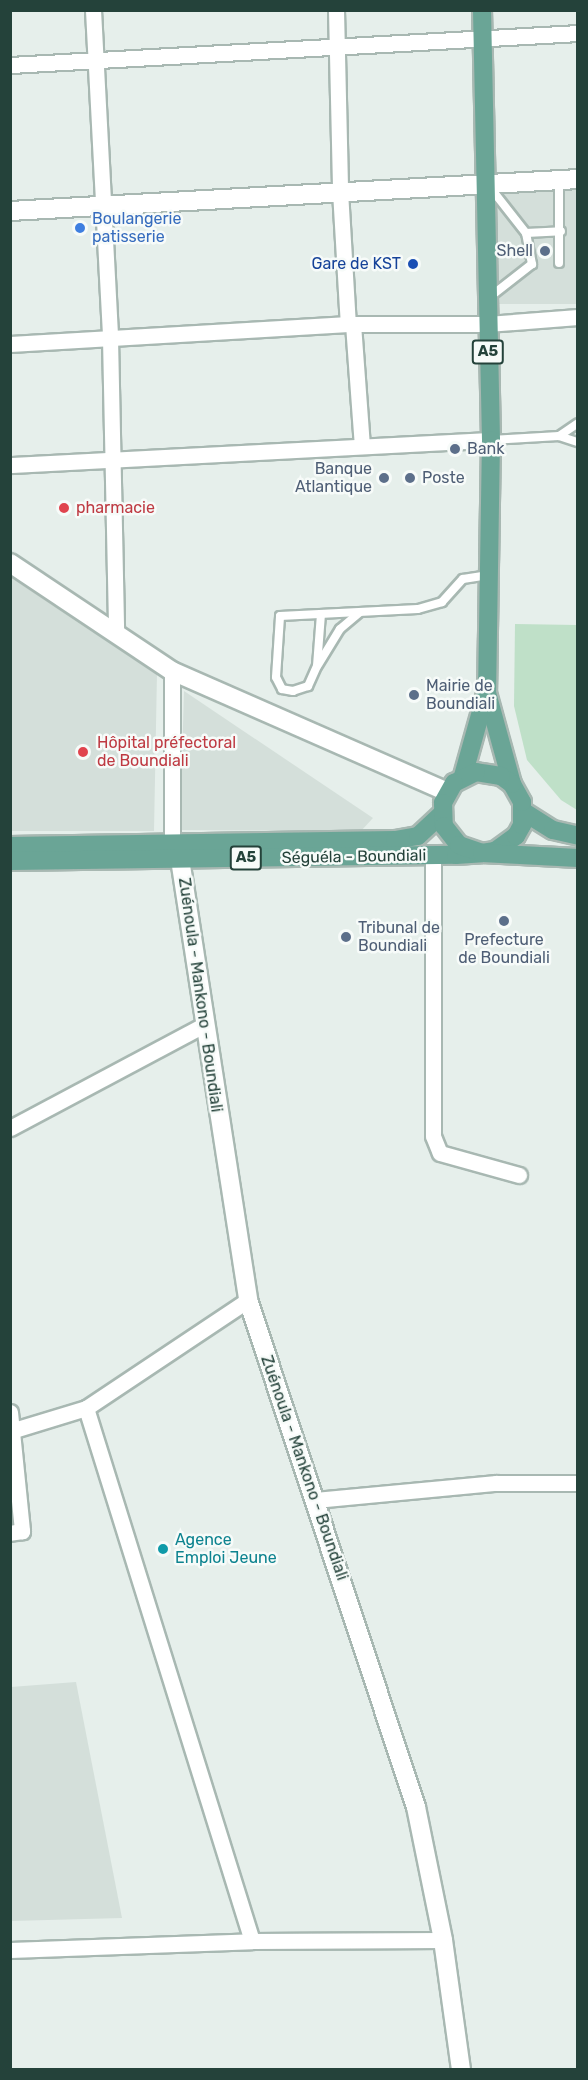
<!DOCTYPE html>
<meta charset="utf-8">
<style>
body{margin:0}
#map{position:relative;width:588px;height:2080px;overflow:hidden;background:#e6efeb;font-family:Rubik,sans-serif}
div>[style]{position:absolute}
.built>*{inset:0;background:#d4dfda;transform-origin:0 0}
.green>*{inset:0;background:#bfe0c8}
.roads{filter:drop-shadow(2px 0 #a8b8b2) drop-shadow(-2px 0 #a8b8b2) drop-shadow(0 2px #a8b8b2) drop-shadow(0 -2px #a8b8b2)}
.lane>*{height:8px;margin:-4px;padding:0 4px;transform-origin:4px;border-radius:4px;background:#fff}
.street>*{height:15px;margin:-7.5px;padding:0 7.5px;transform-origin:7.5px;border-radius:7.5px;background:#fff}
.secondary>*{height:18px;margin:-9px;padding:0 9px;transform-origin:9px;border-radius:9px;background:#fff}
.primary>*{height:18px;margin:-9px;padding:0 9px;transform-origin:9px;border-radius:9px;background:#6aa596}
.dots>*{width:16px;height:16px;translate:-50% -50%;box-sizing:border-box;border:3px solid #f7fbf9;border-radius:50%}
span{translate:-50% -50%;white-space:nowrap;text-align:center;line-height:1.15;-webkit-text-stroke:5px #f7fbf9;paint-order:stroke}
.shield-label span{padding:2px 4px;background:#f7fbf9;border:2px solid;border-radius:4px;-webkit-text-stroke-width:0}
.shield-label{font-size:15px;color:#24423a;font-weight:700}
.shop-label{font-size:16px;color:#366cbe}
.left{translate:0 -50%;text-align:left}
.service-label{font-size:16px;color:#4e5e75}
.right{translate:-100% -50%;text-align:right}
.transit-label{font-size:16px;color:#164399}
.health-label{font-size:16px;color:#be3a42}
.street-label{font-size:16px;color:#24423a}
.culture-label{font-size:16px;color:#0d838f}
.frame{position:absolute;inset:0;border:12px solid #24423a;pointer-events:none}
</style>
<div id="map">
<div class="built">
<div style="left:577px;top:190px;width:114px;height:82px;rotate:90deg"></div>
<div style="clip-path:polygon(10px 577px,157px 673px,154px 831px,11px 831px)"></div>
<div style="clip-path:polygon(184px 691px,373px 818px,361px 831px,180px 830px)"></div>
<div style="clip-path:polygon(76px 1682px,122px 1918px,11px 1921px,11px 1687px)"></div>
</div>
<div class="green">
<div style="clip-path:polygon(515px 624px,577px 625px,577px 810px,561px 800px,527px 760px,514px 706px)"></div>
</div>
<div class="roads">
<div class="lane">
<div style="left:559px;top:180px;width:83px;rotate:90deg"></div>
<div style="left:489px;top:186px;width:60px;rotate:51.8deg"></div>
<div style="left:526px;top:233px;width:32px;rotate:79deg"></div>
<div style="left:532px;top:264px;width:52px;rotate:142deg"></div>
<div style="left:526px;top:233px;width:35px;rotate:-3deg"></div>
<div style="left:559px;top:436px;width:23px;rotate:-34deg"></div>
<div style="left:491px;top:440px;width:68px;rotate:-3.4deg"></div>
<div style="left:559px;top:436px;width:20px;rotate:18deg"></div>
<div style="left:321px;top:614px;width:52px;rotate:94.4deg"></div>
<div style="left:317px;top:666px;width:22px;rotate:114deg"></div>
<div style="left:308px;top:686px;width:16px;rotate:162deg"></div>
<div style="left:293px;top:691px;width:11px;rotate:-170deg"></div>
<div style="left:282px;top:689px;width:13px;rotate:-117deg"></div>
<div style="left:276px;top:677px;width:61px;rotate:-86.2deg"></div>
<div style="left:280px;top:616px;width:138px;rotate:-2.9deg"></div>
<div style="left:418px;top:609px;width:25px;rotate:-16deg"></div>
<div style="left:442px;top:602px;width:31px;rotate:-48deg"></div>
<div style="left:463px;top:579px;width:26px;rotate:-9deg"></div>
<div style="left:318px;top:665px;width:42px;rotate:-58.6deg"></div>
<div style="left:340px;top:629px;width:26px;rotate:-40deg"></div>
</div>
<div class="street">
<div style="left:93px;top:10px;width:328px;rotate:87deg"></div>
<div style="left:110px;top:338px;width:296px;rotate:88.8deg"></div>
<div style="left:336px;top:10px;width:181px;rotate:88.7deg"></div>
<div style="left:340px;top:191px;width:133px;rotate:86.6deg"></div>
<div style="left:10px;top:65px;width:569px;rotate:-3.22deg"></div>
<div style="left:353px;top:324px;width:122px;rotate:85.8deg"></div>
<div style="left:10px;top:344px;width:339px;rotate:-3.4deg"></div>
<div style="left:348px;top:324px;width:139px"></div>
<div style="left:487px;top:324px;width:91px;rotate:-4.4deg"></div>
<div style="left:10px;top:465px;width:482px;rotate:-3deg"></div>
<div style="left:172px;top:671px;width:166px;rotate:90deg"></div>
<div style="left:172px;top:837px;width:17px;rotate:69deg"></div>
<div style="left:433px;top:856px;width:280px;rotate:90deg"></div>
<div style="left:433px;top:1136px;width:18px;rotate:68deg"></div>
<div style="left:440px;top:1153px;width:82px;rotate:15.6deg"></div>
<div style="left:10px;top:1128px;width:217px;rotate:-28deg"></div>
<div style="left:248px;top:1300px;width:195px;rotate:146.3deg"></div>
<div style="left:86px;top:1408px;width:558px;rotate:72.7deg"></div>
<div style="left:10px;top:1412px;width:120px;rotate:84.2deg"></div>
<div style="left:22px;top:1531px;width:12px;rotate:171deg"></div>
<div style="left:14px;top:1430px;width:75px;rotate:-17deg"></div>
<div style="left:315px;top:1500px;width:182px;rotate:-5.4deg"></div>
<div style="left:496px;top:1483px;width:82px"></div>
<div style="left:10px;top:1950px;width:242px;rotate:-2.1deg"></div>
<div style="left:252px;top:1941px;width:191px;rotate:-0.3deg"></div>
</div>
<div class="secondary">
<div style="left:10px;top:211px;width:569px;rotate:-3.22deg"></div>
<div style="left:10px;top:563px;width:195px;rotate:33.7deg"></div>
<div style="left:172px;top:671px;width:300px;rotate:23.7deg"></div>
<div style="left:180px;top:859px;width:446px;rotate:81.2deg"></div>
<div style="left:248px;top:1300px;width:534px;rotate:71.67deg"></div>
<div style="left:416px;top:1807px;width:136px;rotate:78.5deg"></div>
<div style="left:443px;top:1940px;width:131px;rotate:82.1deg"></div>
</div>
<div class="primary">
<div style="left:482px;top:10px;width:430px;rotate:88.8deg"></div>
<div style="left:491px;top:440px;width:253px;rotate:90.9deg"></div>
<div style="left:487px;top:693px;width:94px;rotate:74.6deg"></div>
<div style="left:463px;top:776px;width:82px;rotate:-74.4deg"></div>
<div style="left:524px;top:812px;width:34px;rotate:32deg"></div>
<div style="left:553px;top:830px;width:26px;rotate:13deg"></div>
<div style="left:10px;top:846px;width:385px;rotate:-0.9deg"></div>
<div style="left:395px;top:840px;width:23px;rotate:-10deg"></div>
<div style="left:418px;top:836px;width:33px;rotate:-43deg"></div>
<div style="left:10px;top:861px;width:446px;rotate:-0.8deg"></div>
<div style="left:456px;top:855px;width:26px;rotate:-4deg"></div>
<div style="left:482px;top:853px;width:13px;rotate:-9deg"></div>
<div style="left:495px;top:851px;width:26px;rotate:-36deg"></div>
<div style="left:516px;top:836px;width:13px;rotate:-61deg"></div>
<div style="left:522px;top:825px;width:23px;rotate:-90deg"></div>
<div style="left:522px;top:802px;width:21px;rotate:-119deg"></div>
<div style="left:512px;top:784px;width:14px;rotate:-144deg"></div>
<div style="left:501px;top:776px;width:25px;rotate:-171deg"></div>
<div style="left:476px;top:772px;width:25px;rotate:153deg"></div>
<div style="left:454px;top:783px;width:23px;rotate:119deg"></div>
<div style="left:443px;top:803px;width:23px;rotate:88deg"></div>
<div style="left:444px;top:826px;width:24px;rotate:52deg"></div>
<div style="left:459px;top:845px;width:24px;rotate:19deg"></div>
<div style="left:482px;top:853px;width:96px;rotate:3deg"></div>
</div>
</div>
<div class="dots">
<div style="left:80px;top:228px;background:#3f7fe0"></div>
<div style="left:545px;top:251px;background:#5c6f8a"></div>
<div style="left:413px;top:264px;background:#1a4fb4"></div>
<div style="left:455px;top:449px;background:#5c6f8a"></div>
<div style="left:384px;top:478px;background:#5c6f8a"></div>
<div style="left:410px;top:478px;background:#5c6f8a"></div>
<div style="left:64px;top:508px;background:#e0444e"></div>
<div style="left:414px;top:695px;background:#5c6f8a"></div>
<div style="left:83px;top:752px;background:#e0444e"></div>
<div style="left:504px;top:921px;background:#5c6f8a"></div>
<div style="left:346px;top:937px;background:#5c6f8a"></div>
<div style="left:163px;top:1549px;background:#0f9aa8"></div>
</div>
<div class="shield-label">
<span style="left:488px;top:352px">A5</span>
<span style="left:246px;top:858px">A5</span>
</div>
<div class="shop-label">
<span class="left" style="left:92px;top:228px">Boulangerie<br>patisserie</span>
</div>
<div class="service-label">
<span class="right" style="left:533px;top:251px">Shell</span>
<span class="left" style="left:467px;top:449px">Bank</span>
<span class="right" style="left:372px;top:478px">Banque<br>Atlantique</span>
<span class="left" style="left:422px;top:478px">Poste</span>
<span class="left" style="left:426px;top:695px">Mairie de<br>Boundiali</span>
<span class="left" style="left:358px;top:937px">Tribunal de<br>Boundiali</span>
<span style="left:504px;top:949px">Prefecture<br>de Boundiali</span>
</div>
<div class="transit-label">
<span class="right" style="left:401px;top:264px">Gare de KST</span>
</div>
<div class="health-label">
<span class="left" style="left:76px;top:508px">pharmacie</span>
<span class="left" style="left:97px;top:752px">Hôpital préfectoral<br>de Boundiali</span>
</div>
<div class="street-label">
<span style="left:354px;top:857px;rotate:-1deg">Séguéla - Boundiali</span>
<span style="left:200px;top:995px;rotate:82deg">Zuénoula - Mankono - Boundiali</span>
<span style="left:304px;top:1468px;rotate:71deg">Zuénoula - Mankono - Boundiali</span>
</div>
<div class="culture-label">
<span class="left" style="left:175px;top:1549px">Agence<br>Emploi Jeune</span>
</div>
<div class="frame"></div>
</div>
